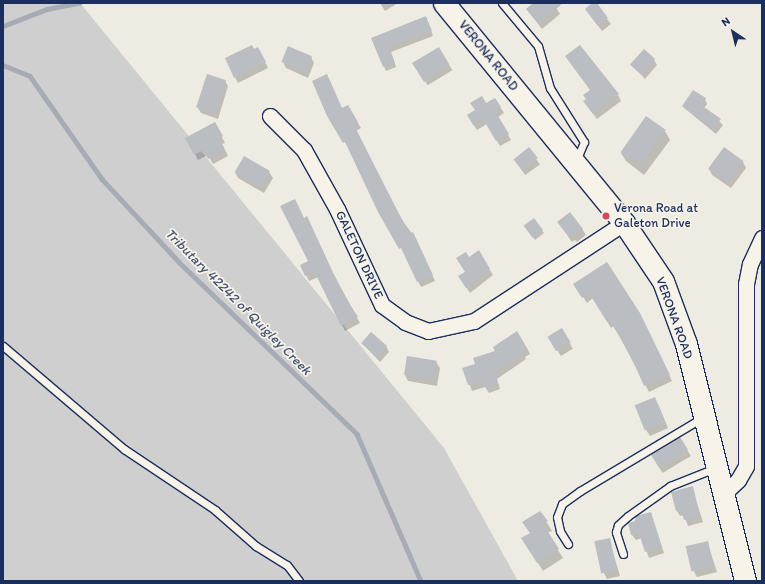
<!DOCTYPE html>
<style>
body{margin:0}
#map{position:relative;width:765px;height:584px;overflow:hidden;background:#eeebe2;font-family:Itim,sans-serif}
div>[style]{position:absolute}
.green>*{inset:0;background:#cfcfcf}
.shadow>*{inset:0;background:#0003;transform-origin:0 0}
.stream>*{height:4.5px;margin:-2.25px;padding:0 2.25px;transform-origin:2.25px;border-radius:2.25px;background:#a6abb5}
.building>*{inset:0;background:#babdc2;transform-origin:0 0}
.roads{filter:drop-shadow(1px 0 #1b2f5e) drop-shadow(-1px 0 #1b2f5e) drop-shadow(0 1px #1b2f5e) drop-shadow(0 -1px #1b2f5e)}
.lane>*{height:7px;margin:-3.5px;padding:0 3.5px;transform-origin:3.5px;border-radius:3.5px;background:#f7f3e8}
.street>*{height:15px;margin:-7.5px;padding:0 7.5px;transform-origin:7.5px;border-radius:7.5px;background:#f7f3e8}
.secondary>*{height:21px;margin:-10.5px;padding:0 10.5px;transform-origin:10.5px;border-radius:10.5px;background:#f7f3e8}
.dots>*{width:11px;height:11px;translate:-50% -50%;box-sizing:border-box;border:2px solid #f7f3e8;border-radius:50%}
span{translate:-50% -50%;white-space:nowrap;text-align:center;line-height:1.15;-webkit-text-stroke:3.5px #f7f3e8;paint-order:stroke}
.street-label{font-size:13px;color:#1b2f5e}
.poi-label{font-size:13px;color:#1b2f5e}
.left{translate:0 -50%;text-align:left}
.water-label{font-size:14px;color:#455478;font-style:italic}
.frame{position:absolute;inset:0;border:4px solid #1b2f5e;pointer-events:none}
.north{position:absolute;left:713px;top:12px;width:40px;height:40px;-webkit-text-stroke:3px #f7f3e8;paint-order:stroke;rotate:325deg;font-size:11px;font-weight:700;line-height:16px;text-align:center;color:#1b2f5e}
.north::after{content:'';display:block;margin:auto;width:14px;height:18px;background:#1b2f5e;clip-path:polygon(50% 0,100% 100%,50% 72%,0 100%)}
</style>
<div id="map">
<div class="green">
<div style="clip-path:polygon(3px 3px,80px 3px,444px 448px,518px 581px,3px 581px)"></div>
</div>
<div class="shadow">
<div style="clip-path:polygon(380px 3px,398px 3px,385px 11px)"></div>
<div style="clip-path:polygon(535px 3px,553px 3px,560px 14px,542px 29px,527px 10px)"></div>
<div style="clip-path:polygon(594px 3px,611px 24px,602px 31px,590px 15px)"></div>
<div style="clip-path:polygon(428px 22px,433px 36px,391px 52px,396px 67px,386px 71px,373px 39px)"></div>
<div style="left:439px;top:48px;width:26px;height:29px;rotate:59deg"></div>
<div style="clip-path:polygon(254px 50px,261px 54px,268px 68px,238px 83px,235px 77px)"></div>
<div style="clip-path:polygon(311px 57px,314px 63px,308px 78px,286px 68px,283px 62px)"></div>
<div style="clip-path:polygon(654px 60px,657px 65px,645px 79px,632px 64px)"></div>
<div style="clip-path:polygon(225px 81px,228px 86px,218px 119px,201px 113px,198px 108px)"></div>
<div style="clip-path:polygon(618px 95px,621px 101px,597px 119px,588px 107px)"></div>
<div style="clip-path:polygon(495px 99px,504px 113px,498px 117px,511px 140px,500px 146px,487px 124px,477px 130px,468px 116px)"></div>
<div style="clip-path:polygon(705px 99px,707px 104px,704px 108px,723px 125px,716px 134px,683px 107px)"></div>
<div style="clip-path:polygon(348px 106px,361px 128px,356px 131px,402px 220px,416px 239px,435px 281px,421px 287px,405px 254px,379px 212px,348px 147px,328px 115px)"></div>
<div style="clip-path:polygon(215px 124px,225px 143px,222px 144px,228px 156px,213px 164px,208px 155px,198px 160px,195px 154px)"></div>
<div style="clip-path:polygon(665px 131px,670px 140px,644px 175px,626px 161px,621px 153px)"></div>
<div style="clip-path:polygon(724px 148px,743px 162px,746px 168px,731px 188px,712px 175px,709px 169px)"></div>
<div style="left:529px;top:149px;width:19px;height:18px;rotate:55deg"></div>
<div style="clip-path:polygon(235px 172px,269px 172px,273px 178px,264px 193px,238px 178px)"></div>
<div style="clip-path:polygon(304px 219px,360px 323px,345px 331px,318px 277px,309px 281px,306px 275px,309px 262px)"></div>
<div style="clip-path:polygon(534px 219px,544px 233px,535px 240px,527px 228px)"></div>
<div style="clip-path:polygon(559px 223px,582px 229px,586px 235px,577px 242px,575px 240px,572px 242px)"></div>
<div style="clip-path:polygon(478px 252px,493px 275px,470px 293px,463px 282px,468px 258px)"></div>
<div style="clip-path:polygon(575px 284px,643px 320px,672px 381px,649px 392px,614px 326px,611px 328px,593px 298px,587px 303px)"></div>
<div style="left:561px;top:329px;width:23px;height:14px;rotate:59deg"></div>
<div style="clip-path:polygon(362px 343px,386px 346px,389px 352px,380px 362px)"></div>
<div style="clip-path:polygon(527px 348px,530px 354px,525px 357px,526px 359px,497px 379px,500px 389px,489px 393px,485px 387px,472px 391px,464px 369px,477px 365px,497px 352px)"></div>
<div style="clip-path:polygon(436px 362px,440px 368px,437px 386px,408px 381px,405px 375px)"></div>
<div style="clip-path:polygon(658px 404px,668px 428px,650px 436px,646px 430px)"></div>
<div style="left:680px;top:438px;width:21px;height:33px;rotate:59deg"></div>
<div style="clip-path:polygon(692px 488px,703px 522px,688px 526px,684px 515px,680px 516px,677px 511px)"></div>
<div style="clip-path:polygon(540px 512px,552px 531px,547px 533px,563px 558px,543px 571px,528px 547px)"></div>
<div style="clip-path:polygon(650px 513px,664px 553px,649px 558px,642px 538px,636px 540px,632px 535px,636px 522px)"></div>
<div style="clip-path:polygon(609px 539px,620px 576px,607px 579px,604px 573px)"></div>
<div style="clip-path:polygon(707px 542px,717px 572px,697px 577px,694px 572px)"></div>
</div>
<div class="stream">
<div style="left:3px;top:26px;width:47px;rotate:-21.1deg"></div>
<div style="left:47px;top:9px;width:33px;rotate:-11deg"></div>
<div style="left:3px;top:65px;width:29px;rotate:22deg"></div>
<div style="left:30px;top:76px;width:126px;rotate:55deg"></div>
<div style="left:102px;top:179px;width:113px;rotate:47.1deg"></div>
<div style="left:179px;top:262px;width:248px;rotate:44deg"></div>
<div style="left:357px;top:434px;width:160px;rotate:66.5deg"></div>
</div>
<div class="building">
<div style="clip-path:polygon(533px 3px,563px 3px,539px 24px,526px 9px)"></div>
<div style="clip-path:polygon(592px 3px,597px 3px,608px 18px,598px 26px,585px 9px)"></div>
<div style="clip-path:polygon(426px 16px,432px 31px,389px 47px,395px 63px,383px 67px,371px 38px)"></div>
<div style="clip-path:polygon(252px 45px,254px 49px,258px 47px,266px 62px,234px 78px,225px 58px)"></div>
<div style="clip-path:polygon(580px 45px,619px 94px,593px 114px,583px 101px,586px 99px,583px 95px,590px 90px,565px 56px)"></div>
<div style="left:288px;top:46px;width:26px;height:17px;rotate:23deg"></div>
<div style="clip-path:polygon(439px 47px,449px 64px,448px 67px,424px 82px,412px 63px)"></div>
<div style="left:644px;top:49px;width:15px;height:21px;rotate:42deg"></div>
<div style="left:207px;top:74px;width:20px;height:35px;rotate:18deg"></div>
<div style="clip-path:polygon(327px 74px,342px 108px,348px 105px,358px 122px,354px 125px,399px 214px,410px 233px,413px 232px,433px 275px,417px 282px,401px 248px,399px 249px,378px 212px,345px 142px,343px 143px,327px 116px,312px 81px)"></div>
<div style="clip-path:polygon(693px 90px,706px 98px,701px 105px,721px 119px,713px 130px,682px 106px)"></div>
<div style="clip-path:polygon(482px 96px,486px 103px,495px 98px,501px 107px,495px 111px,509px 134px,496px 141px,483px 119px,473px 125px,467px 115px,475px 110px,470px 103px)"></div>
<div style="left:646px;top:116px;width:24px;height:44px;rotate:35deg"></div>
<div style="clip-path:polygon(215px 122px,223px 136px,219px 138px,225px 150px,208px 159px,204px 150px,194px 155px,185px 138px)"></div>
<div style="left:529px;top:147px;width:14px;height:20px;rotate:51deg"></div>
<div style="left:724px;top:147px;width:24px;height:27px;rotate:36deg"></div>
<div style="left:244px;top:156px;width:30px;height:19px;rotate:30deg"></div>
<div style="clip-path:polygon(295px 199px,304px 218px,307px 216px,342px 292px,358px 317px,341px 326px,314px 271px,305px 276px,300px 265px,308px 261px,280px 206px)"></div>
<div style="clip-path:polygon(570px 212px,583px 229px,573px 237px,571px 235px,569px 237px,557px 222px)"></div>
<div style="left:534px;top:218px;width:15px;height:13px;rotate:53deg"></div>
<div style="clip-path:polygon(479px 250px,490px 269px,466px 288px,458px 276px,465px 272px,456px 258px,466px 252px,469px 257px)"></div>
<div style="clip-path:polygon(607px 262px,640px 313px,670px 375px,644px 386px,630px 354px,610px 321px,607px 322px,589px 293px,582px 298px,573px 284px)"></div>
<div style="left:562px;top:328px;width:17px;height:17px;rotate:59deg"></div>
<div style="clip-path:polygon(517px 331px,527px 348px,522px 351px,524px 353px,494px 372px,498px 383px,484px 387px,483px 381px,468px 385px,462px 368px,475px 364px,473px 358px,495px 351px,493px 347px)"></div>
<div style="left:371px;top:332px;width:21px;height:15px;rotate:41deg"></div>
<div style="left:407px;top:356px;width:30px;height:19px;rotate:9deg"></div>
<div style="left:655px;top:397px;width:27px;height:22px;rotate:68deg"></div>
<div style="left:680px;top:437px;width:15px;height:34px;rotate:58deg"></div>
<div style="clip-path:polygon(693px 486px,700px 516px,684px 520px,681px 510px,676px 511px,671px 492px)"></div>
<div style="clip-path:polygon(540px 511px,548px 521px,543px 524px,559px 549px,537px 563px,521px 538px,530px 533px,522px 522px)"></div>
<div style="clip-path:polygon(651px 512px,662px 547px,645px 552px,639px 533px,631px 535px,628px 523px,635px 521px,636px 516px)"></div>
<div style="left:610px;top:538px;width:33px;height:16px;rotate:78deg"></div>
<div style="left:708px;top:541px;width:26px;height:23px;rotate:77deg"></div>
</div>
<div class="roads">
<div class="lane">
<div style="left:502px;top:3px;width:56px;rotate:50.1deg"></div>
<div style="left:538px;top:46px;width:44px;rotate:74.1deg"></div>
<div style="left:550px;top:88px;width:64px;rotate:57.8deg"></div>
<div style="left:584px;top:142px;width:21px;rotate:113deg"></div>
<div style="left:3px;top:346px;width:159px;rotate:40.4deg"></div>
<div style="left:124px;top:449px;width:110px;rotate:33.8deg"></div>
<div style="left:215px;top:510px;width:55px;rotate:41.3deg"></div>
<div style="left:256px;top:546px;width:36px;rotate:32deg"></div>
<div style="left:287px;top:565px;width:20px;rotate:53deg"></div>
<div style="left:568px;top:544px;width:15px;rotate:-122deg"></div>
<div style="left:560px;top:531px;width:14px;rotate:-102deg"></div>
<div style="left:557px;top:517px;width:14px;rotate:-69deg"></div>
<div style="left:562px;top:504px;width:22px;rotate:-36deg"></div>
<div style="left:580px;top:491px;width:142px;rotate:-30.9deg"></div>
<div style="left:623px;top:554px;width:23px;rotate:-108deg"></div>
<div style="left:616px;top:532px;width:7px;rotate:-74deg"></div>
<div style="left:618px;top:525px;width:13px;rotate:-42deg"></div>
<div style="left:628px;top:516px;width:52px;rotate:-35.5deg"></div>
<div style="left:670px;top:486px;width:48px;rotate:-21.8deg"></div>
</div>
<div class="street">
<div style="left:270px;top:116px;width:48px;rotate:45deg"></div>
<div style="left:304px;top:150px;width:68px;rotate:60.8deg"></div>
<div style="left:337px;top:209px;width:106px;rotate:64.9deg"></div>
<div style="left:382px;top:305px;width:29px;rotate:36deg"></div>
<div style="left:405px;top:322px;width:25px;rotate:21deg"></div>
<div style="left:428px;top:331px;width:47px;rotate:-12.3deg"></div>
<div style="left:474px;top:321px;width:179px;rotate:-33.2deg"></div>
<div style="left:723px;top:494px;width:21px;rotate:-43deg"></div>
<div style="left:738px;top:480px;width:16px;rotate:-60deg"></div>
<div style="left:746px;top:466px;width:182px;rotate:-90deg"></div>
<div style="left:746px;top:284px;width:20px;rotate:-79deg"></div>
<div style="left:750px;top:264px;width:29px;rotate:-65deg"></div>
</div>
<div class="secondary">
<div style="left:444px;top:3px;width:284px;rotate:50.7deg"></div>
<div style="left:624px;top:223px;width:70px;rotate:56.1deg"></div>
<div style="left:663px;top:281px;width:67px;rotate:69.9deg"></div>
<div style="left:686px;top:344px;width:244px;rotate:76deg"></div>
</div>
</div>
<div class="dots">
<div style="left:606px;top:216px;background:#d1495b"></div>
</div>
<div class="street-label">
<span style="left:488px;top:56px;rotate:51deg">VERONA ROAD</span>
<span style="left:359px;top:255px;rotate:65deg">GALETON DRIVE</span>
<span style="left:674px;top:318px;rotate:70deg">VERONA ROAD</span>
</div>
<div class="poi-label">
<span class="left" style="left:614px;top:216px">Verona Road at<br>Galeton Drive</span>
</div>
<div class="water-label">
<span style="left:238px;top:302px;rotate:45deg">Tributary 42242 of Quigley Creek</span>
</div>
<div class="frame"></div>
<div class="north">N</div>
</div>
